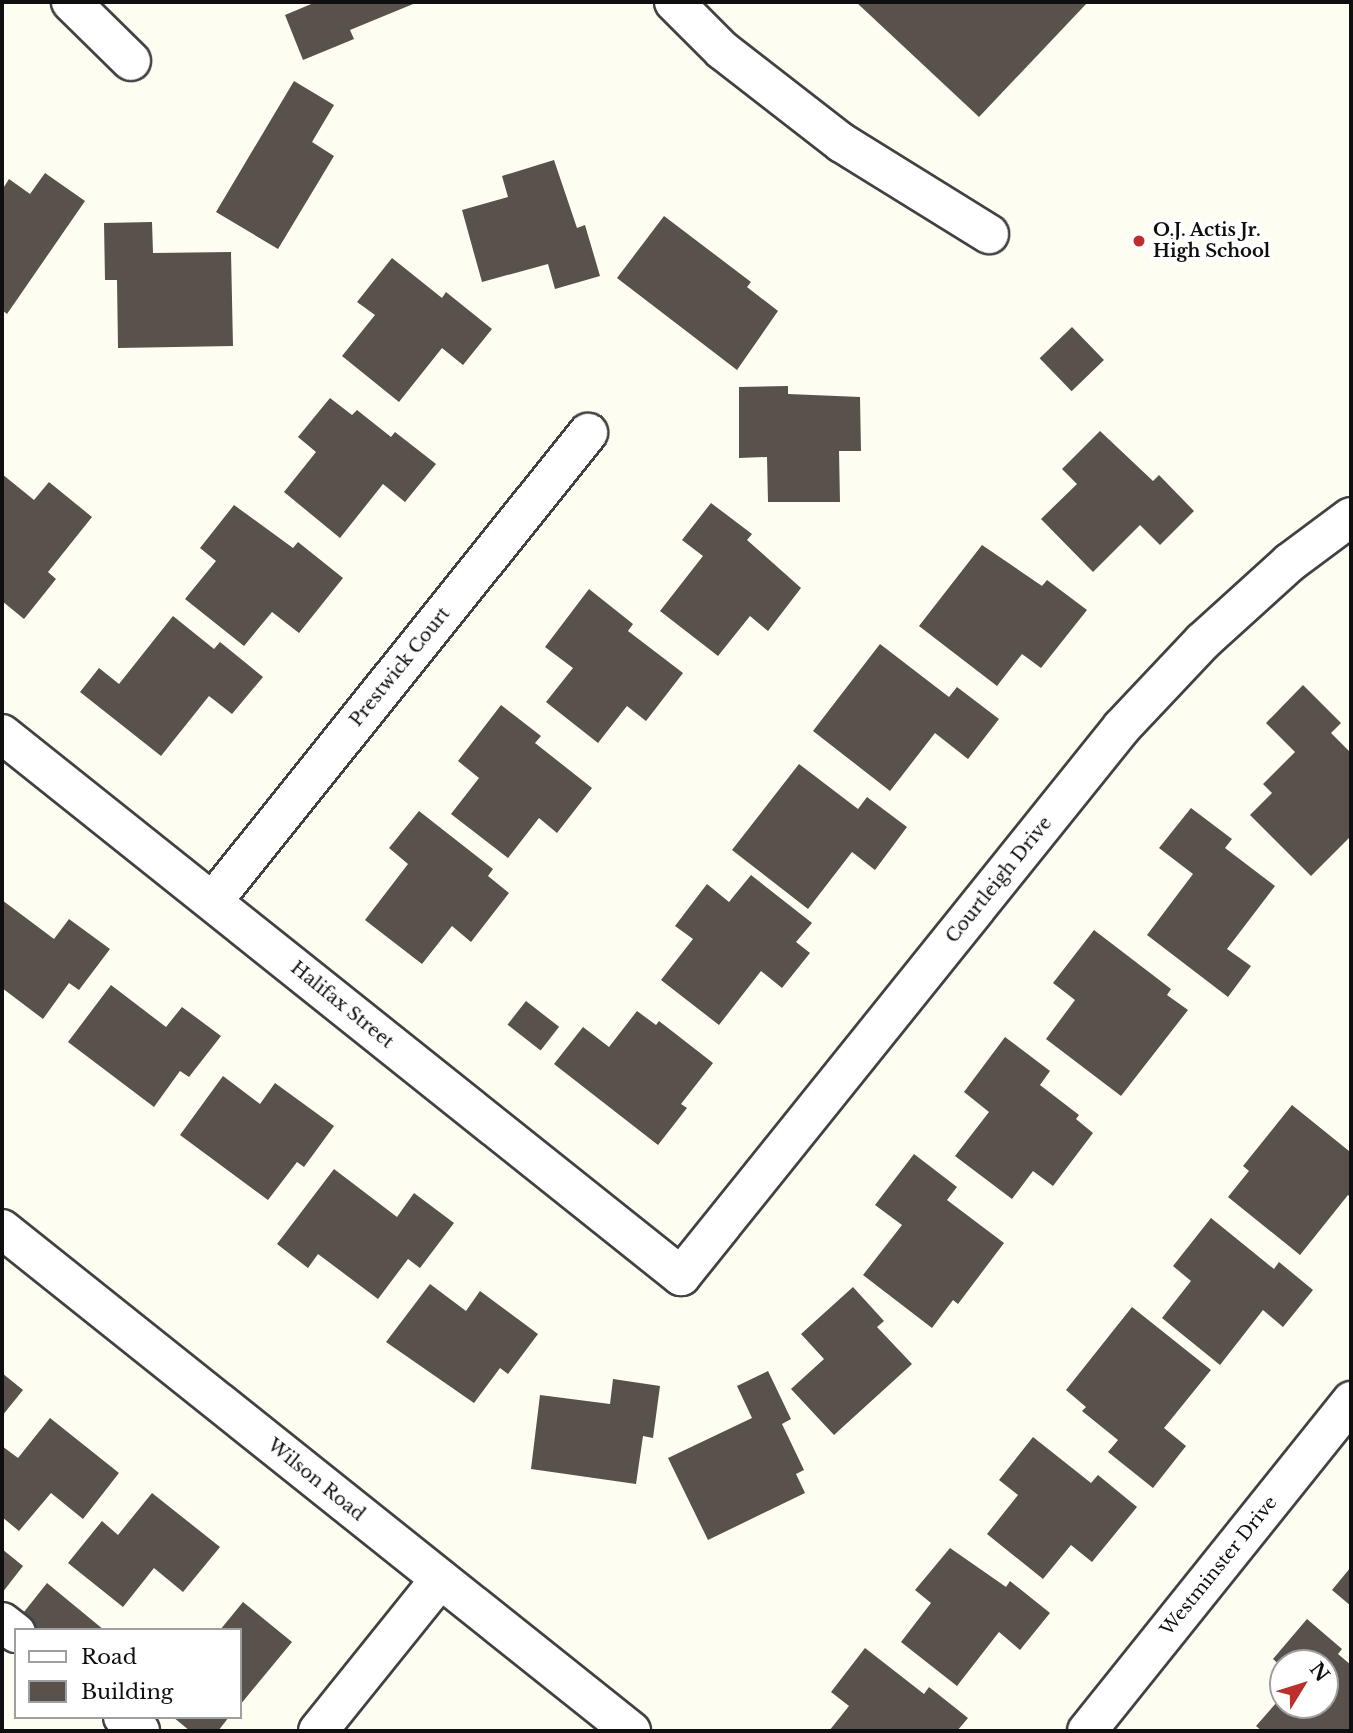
<!DOCTYPE html>
<style>
body{margin:0}
#map{position:relative;width:1353px;height:1733px;overflow:hidden;background:#fefdf2;font-family:"Libre Baskerville",serif}
div>[style]{position:absolute}
.building>*{inset:0;background:#58514c;transform-origin:0 0}
.roads{filter:drop-shadow(2px 0 #424242) drop-shadow(-2px 0 #424242) drop-shadow(0 2px #424242) drop-shadow(0 -2px #424242)}
.minor>*{height:38px;margin:-19px;padding:0 19px;transform-origin:19px;border-radius:19px;background:#fff}
.dots>*{width:19px;height:19px;translate:-50% -50%;box-sizing:border-box;border:4px solid #fff;border-radius:50%}
span{translate:-50% -50%;white-space:nowrap;text-align:center;line-height:1.15;-webkit-text-stroke:7px #fff;paint-order:stroke}
.poi-label{font-size:18px;color:#0f0f0f;font-weight:700}
.left{translate:0 -50%;text-align:left}
.street-label{font-size:18px;color:#0f0f0f}
.frame{position:absolute;inset:0;border:4px solid #0f0f0f;pointer-events:none}
.legend{position:absolute;left:14px;top:1628px;width:228px;height:91px;box-sizing:border-box;background:#fff;border:2px solid #9f9f9f;margin:0;padding:9px 12px;list-style:none;font-size:21px;color:#0f0f0f}
.legend li{display:flex;align-items:center;gap:14px;height:35px}
.legend b{width:35px;border:2px solid #9f9f9f}
.north{position:absolute;left:1269px;top:1649px;width:70px;height:70px;box-sizing:border-box;background:#fff;border:2px solid #9f9f9f;border-radius:50%;rotate:52deg;font-size:19px;font-weight:700;line-height:28px;text-align:center;color:#0f0f0f}
.north::after{content:'';display:block;margin:auto;width:24px;height:32px;background:#bb2f2c;clip-path:polygon(50% 0,100% 100%,50% 72%,0 100%)}
</style>
<div id="map">
<div class="building">
<div style="clip-path:polygon(316px 2px,418px 2px,350px 30px,354px 39px,303px 60px,285px 15px)"></div>
<div style="clip-path:polygon(856px 2px,1088px 2px,979px 117px)"></div>
<div style="clip-path:polygon(294px 81px,334px 105px,312px 142px,334px 156px,278px 249px,216px 212px)"></div>
<div style="clip-path:polygon(554px 160px,577px 228px,585px 225px,600px 276px,555px 289px,548px 264px,482px 282px,462px 210px,508px 197px,502px 176px)"></div>
<div style="clip-path:polygon(45px 173px,85px 201px,7px 314px,2px 310px,2px 190px,9px 179px,30px 194px)"></div>
<div style="clip-path:polygon(664px 216px,751px 282px,747px 287px,778px 311px,737px 370px,617px 278px)"></div>
<div style="clip-path:polygon(152px 222px,153px 253px,231px 252px,233px 346px,118px 348px,117px 280px,105px 280px,104px 223px)"></div>
<div style="clip-path:polygon(392px 258px,442px 298px,446px 292px,492px 329px,463px 365px,442px 348px,399px 402px,342px 356px,375px 315px,357px 302px)"></div>
<div style="left:1072px;top:327px;width:46px;height:45px;rotate:46deg"></div>
<div style="clip-path:polygon(788px 386px,788px 394px,860px 397px,861px 451px,839px 451px,840px 502px,768px 502px,767px 457px,739px 458px,739px 387px)"></div>
<div style="clip-path:polygon(330px 398px,352px 415px,357px 410px,391px 437px,395px 432px,436px 464px,405px 502px,383px 484px,340px 538px,284px 492px,316px 452px,298px 437px)"></div>
<div style="clip-path:polygon(1100px 431px,1153px 481px,1159px 475px,1194px 511px,1160px 545px,1140px 525px,1093px 572px,1041px 519px,1077px 484px,1062px 469px)"></div>
<div style="clip-path:polygon(2px 474px,34px 500px,49px 482px,92px 517px,48px 572px,56px 579px,24px 619px,2px 601px)"></div>
<div style="clip-path:polygon(711px 503px,752px 534px,747px 540px,801px 588px,768px 631px,750px 616px,718px 656px,660px 611px,703px 556px,682px 540px)"></div>
<div style="clip-path:polygon(234px 505px,293px 548px,298px 542px,343px 578px,299px 633px,272px 612px,244px 646px,185px 599px,216px 561px,200px 548px)"></div>
<div style="clip-path:polygon(982px 545px,1042px 586px,1047px 580px,1087px 610px,1041px 668px,1022px 654px,997px 686px,919px 626px)"></div>
<div style="clip-path:polygon(589px 589px,633px 624px,628px 631px,683px 673px,646px 721px,627px 706px,598px 743px,546px 702px,573px 668px,545px 647px)"></div>
<div style="clip-path:polygon(173px 616px,214px 649px,220px 642px,263px 677px,232px 714px,209px 696px,161px 756px,80px 692px,99px 668px,119px 684px)"></div>
<div style="clip-path:polygon(880px 644px,949px 697px,957px 687px,999px 719px,968px 759px,935px 733px,890px 791px,813px 731px)"></div>
<div style="clip-path:polygon(1303px 685px,1341px 723px,1331px 733px,1351px 753px,1351px 836px,1311px 876px,1250px 815px,1272px 793px,1263px 784px,1295px 752px,1266px 723px)"></div>
<div style="clip-path:polygon(501px 705px,541px 736px,535px 743px,592px 788px,557px 833px,539px 818px,508px 858px,451px 814px,479px 778px,458px 761px)"></div>
<div style="clip-path:polygon(799px 764px,858px 809px,867px 797px,907px 827px,875px 870px,852px 852px,808px 909px,732px 850px)"></div>
<div style="clip-path:polygon(1191px 808px,1232px 839px,1225px 848px,1275px 886px,1227px 949px,1251px 966px,1228px 997px,1147px 935px,1193px 874px,1159px 848px)"></div>
<div style="clip-path:polygon(419px 811px,493px 869px,488px 876px,509px 893px,471px 942px,452px 926px,422px 964px,365px 920px,408px 864px,389px 848px)"></div>
<div style="clip-path:polygon(751px 875px,812px 923px,796px 942px,810px 953px,782px 988px,761px 971px,719px 1025px,661px 980px,693px 939px,675px 926px,707px 884px,729px 902px)"></div>
<div style="clip-path:polygon(2px 900px,54px 939px,69px 919px,110px 949px,79px 990px,69px 983px,43px 1019px,2px 988px)"></div>
<div style="clip-path:polygon(1094px 930px,1171px 989px,1167px 995px,1188px 1010px,1121px 1096px,1046px 1039px,1075px 1000px,1053px 983px)"></div>
<div style="clip-path:polygon(111px 985px,166px 1027px,182px 1007px,221px 1036px,189px 1077px,180px 1071px,154px 1107px,68px 1042px)"></div>
<div style="left:526px;top:1001px;width:42px;height:30px;rotate:38deg"></div>
<div style="clip-path:polygon(637px 1011px,656px 1025px,659px 1021px,713px 1063px,681px 1104px,687px 1108px,658px 1145px,554px 1064px,583px 1027px,609px 1047px)"></div>
<div style="clip-path:polygon(1005px 1037px,1050px 1071px,1040px 1085px,1079px 1115px,1076px 1119px,1093px 1133px,1053px 1186px,1033px 1171px,1012px 1199px,955px 1156px,989px 1112px,964px 1092px)"></div>
<div style="clip-path:polygon(223px 1076px,260px 1104px,275px 1083px,334px 1126px,304px 1167px,297px 1162px,268px 1200px,180px 1135px)"></div>
<div style="clip-path:polygon(1292px 1105px,1349px 1151px,1351px 1148px,1351px 1197px,1348px 1195px,1300px 1255px,1228px 1197px,1249px 1171px,1243px 1166px)"></div>
<div style="clip-path:polygon(914px 1154px,957px 1187px,947px 1200px,1004px 1243px,958px 1304px,953px 1300px,932px 1328px,863px 1275px,902px 1225px,875px 1205px)"></div>
<div style="clip-path:polygon(334px 1169px,397px 1217px,414px 1193px,454px 1223px,420px 1268px,408px 1259px,378px 1299px,318px 1254px,308px 1268px,277px 1244px)"></div>
<div style="clip-path:polygon(1211px 1218px,1274px 1269px,1279px 1262px,1313px 1290px,1283px 1327px,1263px 1310px,1220px 1365px,1162px 1318px,1191px 1281px,1173px 1266px)"></div>
<div style="clip-path:polygon(430px 1284px,466px 1311px,480px 1291px,538px 1334px,508px 1374px,500px 1368px,474px 1403px,386px 1342px)"></div>
<div style="clip-path:polygon(853px 1287px,884px 1321px,877px 1327px,912px 1364px,834px 1435px,791px 1389px,824px 1359px,801px 1334px)"></div>
<div style="clip-path:polygon(1132px 1307px,1211px 1370px,1164px 1428px,1186px 1446px,1153px 1488px,1108px 1452px,1118px 1440px,1082px 1411px,1086px 1407px,1066px 1390px)"></div>
<div style="clip-path:polygon(768px 1371px,791px 1419px,782px 1424px,804px 1470px,796px 1474px,805px 1493px,708px 1540px,668px 1458px,752px 1418px,737px 1386px)"></div>
<div style="clip-path:polygon(2px 1373px,23px 1390px,2px 1416px)"></div>
<div style="clip-path:polygon(613px 1379px,660px 1386px,653px 1438px,643px 1436px,636px 1484px,531px 1469px,540px 1395px,610px 1404px)"></div>
<div style="clip-path:polygon(50px 1418px,119px 1473px,83px 1519px,51px 1493px,19px 1531px,2px 1517px,2px 1446px,18px 1458px)"></div>
<div style="clip-path:polygon(1033px 1437px,1091px 1483px,1098px 1475px,1137px 1507px,1092px 1562px,1071px 1545px,1043px 1579px,987px 1534px,1018px 1495px,999px 1480px)"></div>
<div style="clip-path:polygon(152px 1493px,220px 1547px,183px 1592px,154px 1568px,123px 1607px,68px 1563px,102px 1521px,118px 1535px)"></div>
<div style="clip-path:polygon(950px 1548px,1006px 1587px,1010px 1581px,1050px 1613px,1020px 1650px,999px 1632px,957px 1686px,901px 1642px,931px 1603px,915px 1590px)"></div>
<div style="clip-path:polygon(2px 1549px,23px 1566px,2px 1593px)"></div>
<div style="clip-path:polygon(1351px 1567px,1351px 1606px,1332px 1590px)"></div>
<div style="clip-path:polygon(47px 1583px,104px 1630px,36px 1630px,20px 1617px)"></div>
<div style="clip-path:polygon(243px 1602px,292px 1642px,240px 1705px,240px 1630px,220px 1630px)"></div>
<div style="clip-path:polygon(1307px 1619px,1342px 1649px,1338px 1654px,1351px 1665px,1351px 1731px,1262px 1731px,1256px 1726px,1283px 1695px,1283px 1705px,1325px 1705px,1325px 1663px,1283px 1663px,1283px 1668px,1273px 1659px)"></div>
<div style="clip-path:polygon(865px 1648px,924px 1694px,929px 1687px,968px 1718px,957px 1731px,829px 1731px,849px 1706px,831px 1692px)"></div>
<div style="clip-path:polygon(173px 1717px,229px 1717px,218px 1731px,190px 1731px)"></div>
</div>
<div class="roads">
<div class="minor">
<div style="left:71px;top:2px;width:84px;rotate:44.5deg"></div>
<div style="left:674px;top:2px;width:68px;rotate:45deg"></div>
<div style="left:722px;top:50px;width:152px;rotate:37.8deg"></div>
<div style="left:842px;top:143px;width:173px;rotate:31.8deg"></div>
<div style="left:2px;top:734px;width:869px;rotate:38.6deg"></div>
<div style="left:681px;top:1276px;width:704px;rotate:-51.23deg"></div>
<div style="left:1122px;top:727px;width:117px;rotate:-46.7deg"></div>
<div style="left:1202px;top:642px;width:118px;rotate:-42.2deg"></div>
<div style="left:1289px;top:563px;width:77px;rotate:-36.6deg"></div>
<div style="left:213px;top:901px;width:600px;rotate:-51.3deg"></div>
<div style="left:2px;top:1229px;width:805px;rotate:38.59deg"></div>
<div style="left:2px;top:1622px;width:18px;rotate:38deg"></div>
<div style="left:123px;top:1717px;width:22px;rotate:39deg"></div>
<div style="left:318px;top:1731px;width:195px;rotate:-51.2deg"></div>
<div style="left:1087px;top:1731px;width:423px;rotate:-51.3deg"></div>
</div>
</div>
<div class="dots">
<div style="left:1139px;top:241px;background:#bb2f2c"></div>
</div>
<div class="poi-label">
<span class="left" style="left:1153px;top:241px">O.J. Actis Jr.<br>High School</span>
</div>
<div class="street-label">
<span style="left:400px;top:667px;rotate:-51deg">Prestwick Court</span>
<span style="left:999px;top:880px;rotate:-51deg">Courtleigh Drive</span>
<span style="left:342px;top:1005px;rotate:39deg">Halifax Street</span>
<span style="left:316px;top:1480px;rotate:39deg">Wilson Road</span>
<span style="left:1219px;top:1566px;rotate:-51deg">Westminster Drive</span>
</div>
<div class="frame"></div>
<ul class="legend">
<li><b style="height:9px;background:#fff"></b>Road</li>
<li><b style="height:19px;background:#58514c"></b>Building</li>
</ul>
<div class="north">N</div>
</div>
